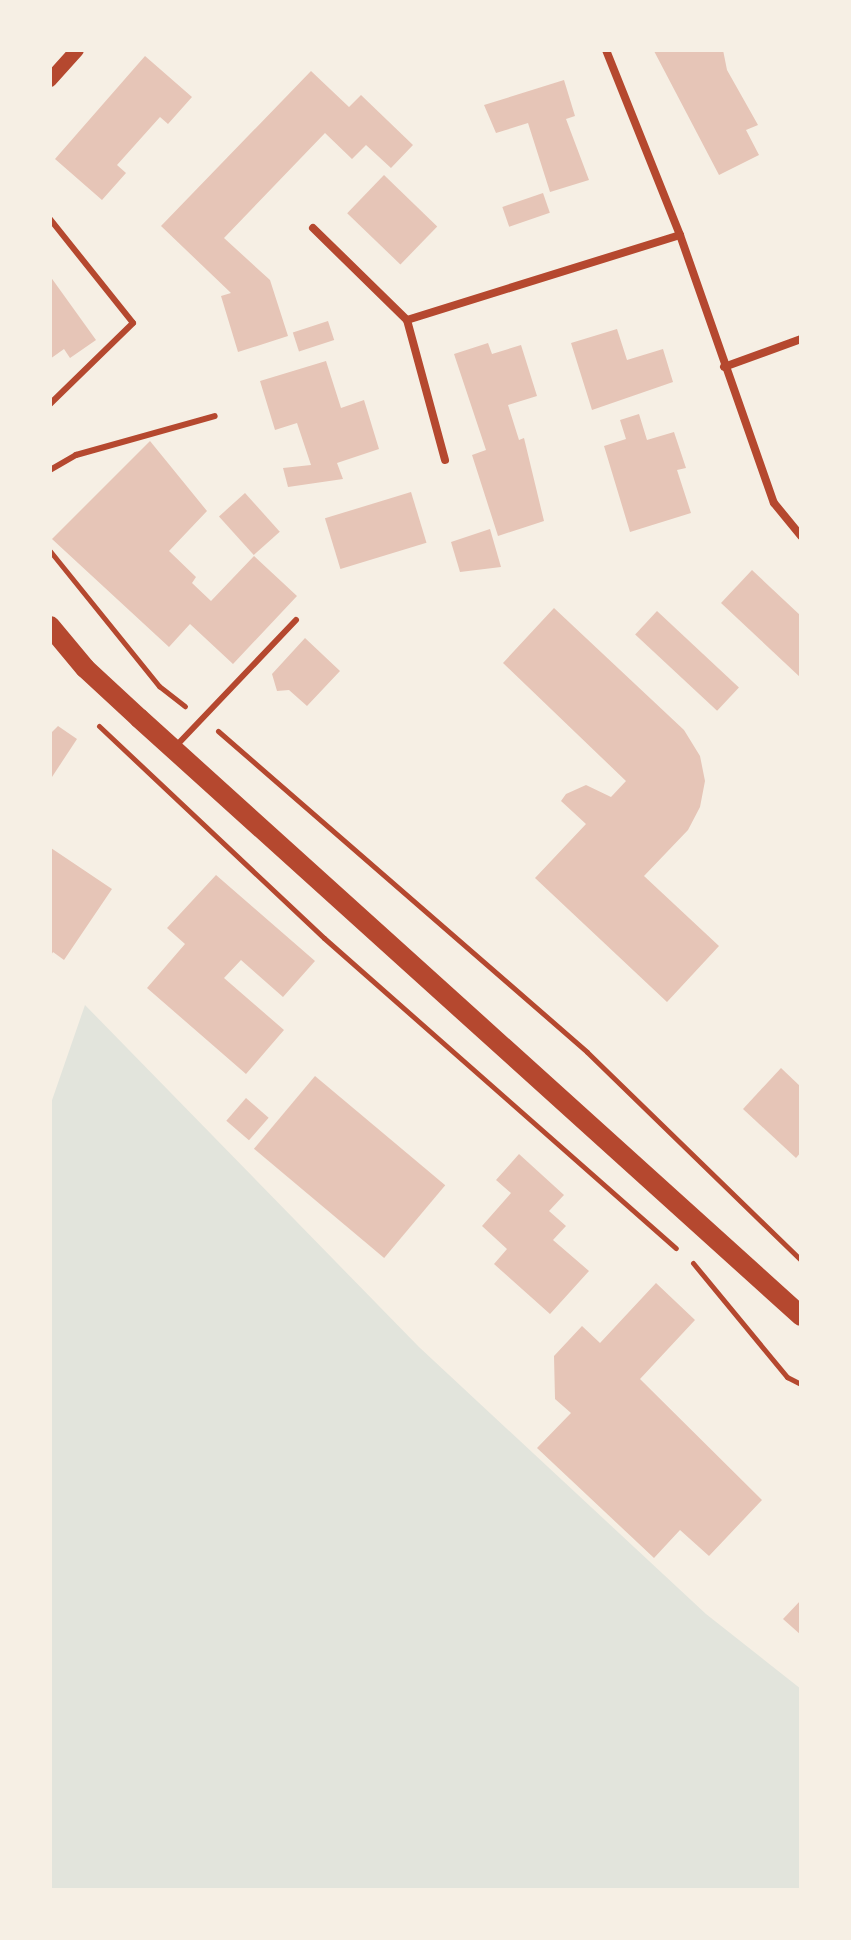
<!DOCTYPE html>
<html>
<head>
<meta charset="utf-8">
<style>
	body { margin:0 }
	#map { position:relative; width:851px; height:1940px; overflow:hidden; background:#f6efe4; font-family:"Public Sans",sans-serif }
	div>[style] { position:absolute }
	.green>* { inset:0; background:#e2e4dc }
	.building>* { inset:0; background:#e6c5b7; transform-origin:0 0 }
	.path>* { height:5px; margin:-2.5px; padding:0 2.5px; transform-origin:2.5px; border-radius:2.5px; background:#b5482f }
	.service>* { height:6px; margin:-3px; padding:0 3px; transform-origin:3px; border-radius:3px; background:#b5482f }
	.minor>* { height:8px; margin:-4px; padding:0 4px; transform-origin:4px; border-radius:4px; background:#b5482f }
	.tertiary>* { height:14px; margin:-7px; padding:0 7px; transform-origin:7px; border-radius:7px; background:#b5482f }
	.primary>* { height:20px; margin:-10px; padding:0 10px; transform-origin:10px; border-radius:10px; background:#b5482f }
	span { translate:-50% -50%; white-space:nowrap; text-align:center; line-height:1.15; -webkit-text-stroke:8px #f6efe4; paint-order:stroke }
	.frame { position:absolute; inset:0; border:52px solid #f6efe4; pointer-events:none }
</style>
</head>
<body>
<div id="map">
	<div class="green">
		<div style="clip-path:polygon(85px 1005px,419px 1347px,706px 1614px,801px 1689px,801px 1890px,50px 1890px,50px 1106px)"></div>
	</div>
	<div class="building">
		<div style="clip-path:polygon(723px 50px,727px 70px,758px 125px,746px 130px,759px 155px,719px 175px,654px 51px)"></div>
		<div style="clip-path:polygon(145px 56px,192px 97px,168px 124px,160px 117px,117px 165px,126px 173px,102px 200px,55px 159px)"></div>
		<div style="clip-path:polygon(311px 71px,349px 107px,361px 95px,413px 145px,391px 168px,366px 145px,352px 159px,325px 133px,224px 238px,270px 280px,288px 336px,238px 352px,221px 296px,231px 293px,161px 226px)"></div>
		<div style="clip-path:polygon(564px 80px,575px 116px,566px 119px,589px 180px,550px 192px,528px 123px,496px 133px,484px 105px)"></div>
		<div style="left:384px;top:175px;width:74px;height:53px;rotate:44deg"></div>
		<div style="left:543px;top:193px;width:21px;height:43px;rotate:71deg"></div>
		<div style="clip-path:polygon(50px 276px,96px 340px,70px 358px,64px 349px,50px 359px)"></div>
		<div style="left:328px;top:321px;width:20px;height:37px;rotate:72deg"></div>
		<div style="clip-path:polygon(617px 329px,627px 360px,663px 349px,673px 382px,592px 410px,571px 343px)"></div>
		<div style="clip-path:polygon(488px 343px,492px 354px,521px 345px,537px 396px,508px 405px,519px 440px,524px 438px,544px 521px,498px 536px,472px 455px,486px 450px,454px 354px)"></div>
		<div style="clip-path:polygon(326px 361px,341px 408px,364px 400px,379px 449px,337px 463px,343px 479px,288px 487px,283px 468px,311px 465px,297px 423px,275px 430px,260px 381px)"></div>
		<div style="clip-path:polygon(639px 414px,647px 440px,674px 432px,686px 468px,677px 470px,691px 513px,630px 532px,604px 446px,626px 439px,620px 420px)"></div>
		<div style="clip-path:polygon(150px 441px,207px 511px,169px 551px,196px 577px,192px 583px,211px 601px,254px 556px,297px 596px,233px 664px,190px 624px,169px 647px,52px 539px)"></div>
		<div style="left:411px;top:492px;width:53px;height:90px;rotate:73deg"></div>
		<div style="left:245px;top:493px;width:52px;height:35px;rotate:48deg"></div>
		<div style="clip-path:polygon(490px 529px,501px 567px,460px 572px,451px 542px)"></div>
		<div style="clip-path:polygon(752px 570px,801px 616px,801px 678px,721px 603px)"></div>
		<div style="clip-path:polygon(554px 608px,684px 730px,700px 756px,705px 781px,700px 807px,688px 830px,644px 876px,719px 946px,667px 1002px,535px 878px,586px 824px,561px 801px,566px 794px,586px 785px,611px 797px,626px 781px,503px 663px)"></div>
		<div style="left:657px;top:611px;width:112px;height:32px;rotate:43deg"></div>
		<div style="clip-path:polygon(305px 638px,340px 671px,307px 706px,289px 690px,277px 691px,272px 674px)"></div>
		<div style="clip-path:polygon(58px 726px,77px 739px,50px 780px,50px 734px)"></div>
		<div style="clip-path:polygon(51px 848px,112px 889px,64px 960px,53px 952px,50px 957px)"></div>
		<div style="clip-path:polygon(216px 875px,315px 961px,283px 997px,241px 960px,224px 978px,284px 1030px,246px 1074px,147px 988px,185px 944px,167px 928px)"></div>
		<div style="clip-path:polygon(781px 1068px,801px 1087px,801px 1152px,796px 1158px,743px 1109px)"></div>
		<div style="left:315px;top:1076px;width:170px;height:95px;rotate:40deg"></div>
		<div style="left:246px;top:1098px;width:30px;height:30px;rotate:41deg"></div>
		<div style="clip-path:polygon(519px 1154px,564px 1195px,549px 1211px,566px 1226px,553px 1240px,589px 1271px,550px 1314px,494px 1264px,507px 1249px,482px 1226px,511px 1193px,496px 1180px)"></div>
		<div style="clip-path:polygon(656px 1283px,695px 1320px,640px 1379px,762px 1500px,709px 1556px,680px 1530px,654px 1558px,537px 1448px,571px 1413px,555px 1399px,554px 1356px,582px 1326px,600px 1343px)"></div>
		<div style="clip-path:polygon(801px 1600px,801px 1635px,783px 1619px)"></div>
	</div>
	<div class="path">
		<div style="left:50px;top:551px;width:174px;rotate:51.1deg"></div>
		<div style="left:159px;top:686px;width:33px;rotate:38deg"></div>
		<div style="left:99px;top:726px;width:309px;rotate:43.3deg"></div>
		<div style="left:324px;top:938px;width:469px;rotate:41.4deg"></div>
		<div style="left:218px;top:731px;width:489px;rotate:41deg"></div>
		<div style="left:587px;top:1052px;width:298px;rotate:44.2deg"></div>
		<div style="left:693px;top:1263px;width:148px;rotate:50.5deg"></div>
		<div style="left:787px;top:1377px;width:16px;rotate:27deg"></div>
	</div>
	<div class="service">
		<div style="left:50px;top:219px;width:133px;rotate:51.4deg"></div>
		<div style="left:133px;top:323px;width:116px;rotate:135.7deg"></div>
		<div style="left:50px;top:470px;width:30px;rotate:-30deg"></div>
		<div style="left:76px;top:455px;width:144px;rotate:-15.7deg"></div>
		<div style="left:176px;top:746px;width:174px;rotate:-46.4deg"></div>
	</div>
	<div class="minor">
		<div style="left:606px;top:50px;width:199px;rotate:68.2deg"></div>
		<div style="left:680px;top:235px;width:284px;rotate:70.7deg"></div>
		<div style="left:774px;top:503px;width:43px;rotate:50.7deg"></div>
		<div style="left:313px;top:228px;width:132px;rotate:44.4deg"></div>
		<div style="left:407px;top:320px;width:286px;rotate:-17.3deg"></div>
		<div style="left:407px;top:320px;width:145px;rotate:74.8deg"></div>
		<div style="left:724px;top:367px;width:82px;rotate:-20deg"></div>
	</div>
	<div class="tertiary">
		<div style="left:50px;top:80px;width:40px;rotate:-48deg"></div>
	</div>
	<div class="primary">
		<div style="left:50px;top:626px;width:55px;rotate:50.2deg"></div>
		<div style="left:85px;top:668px;width:74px;rotate:42.8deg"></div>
		<div style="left:139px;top:718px;width:892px;rotate:42.09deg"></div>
	</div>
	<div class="frame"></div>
</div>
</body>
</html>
